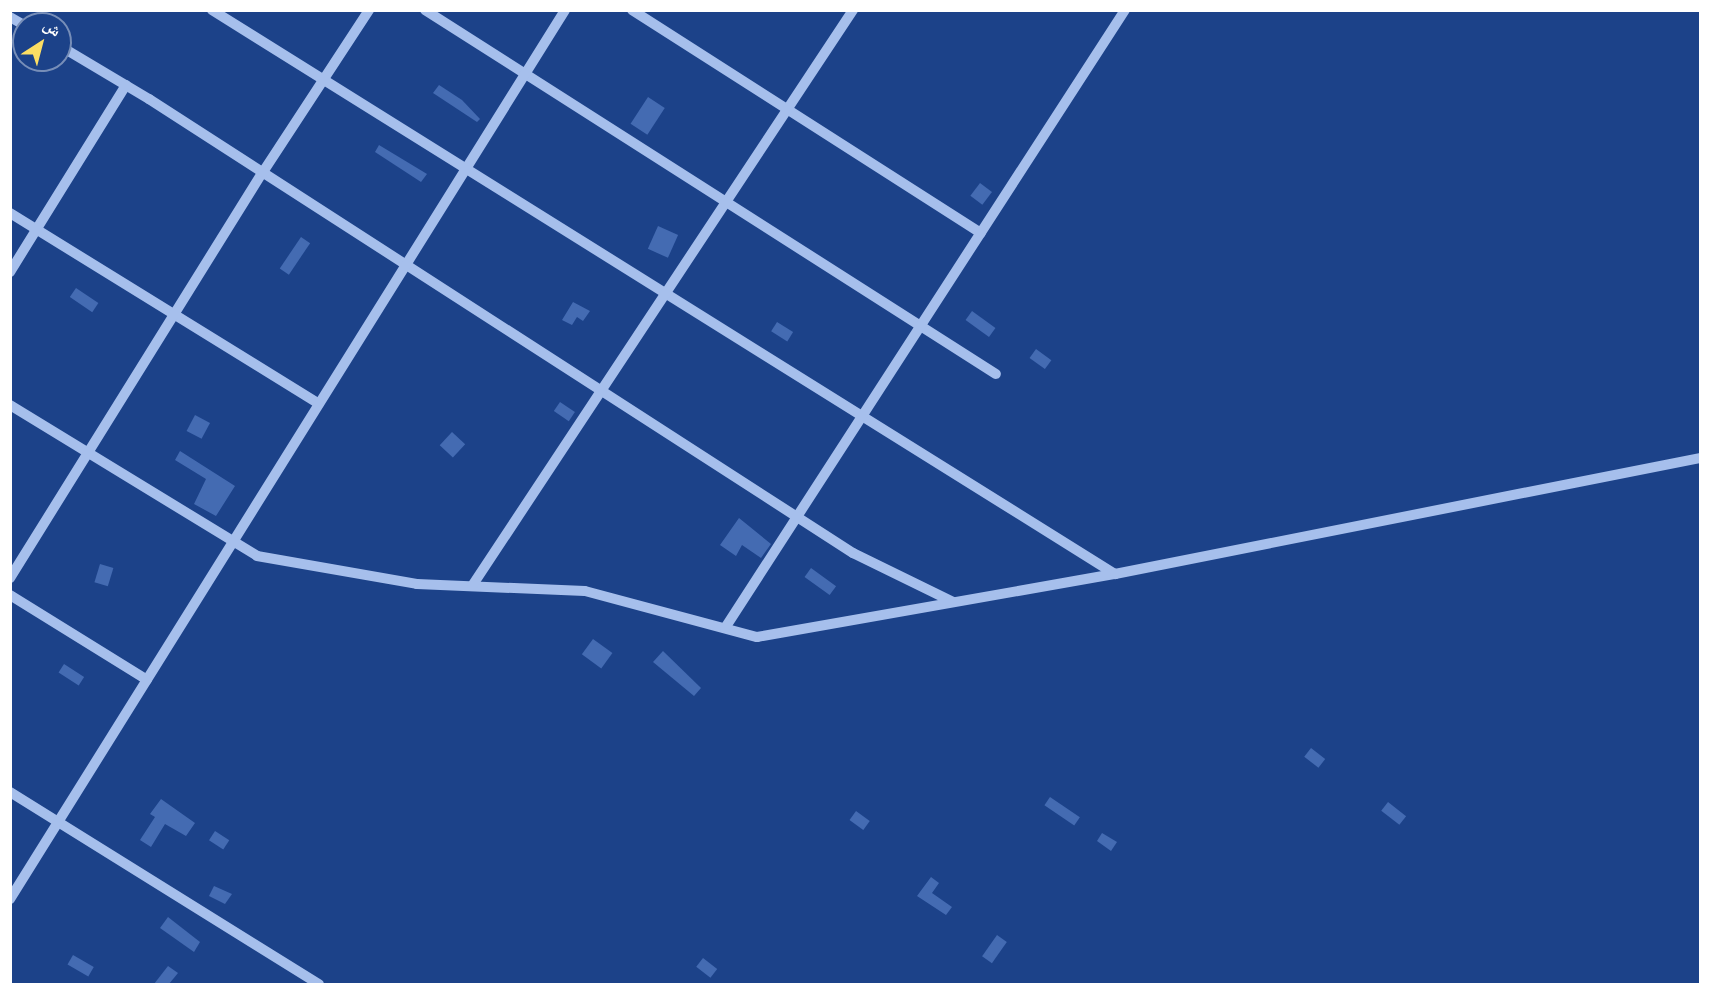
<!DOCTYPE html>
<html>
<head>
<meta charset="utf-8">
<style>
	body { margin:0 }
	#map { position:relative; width:1711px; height:995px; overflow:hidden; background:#1c4289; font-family:Overpass,"Noto Naskh Arabic",sans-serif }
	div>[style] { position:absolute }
	.building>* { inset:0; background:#446bb2; transform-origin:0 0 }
	.minor>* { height:10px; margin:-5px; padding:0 5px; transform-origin:5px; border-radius:5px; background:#a6bfec }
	span { translate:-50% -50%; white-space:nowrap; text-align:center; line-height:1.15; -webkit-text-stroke:5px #1c4289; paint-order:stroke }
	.frame { position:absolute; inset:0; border:12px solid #fff; pointer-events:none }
	.north { position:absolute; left:12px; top:12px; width:60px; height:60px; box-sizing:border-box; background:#1c4289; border:2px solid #778eb8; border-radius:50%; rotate:36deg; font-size:16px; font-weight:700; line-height:24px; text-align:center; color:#fff }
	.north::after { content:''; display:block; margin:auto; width:21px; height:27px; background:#fcde63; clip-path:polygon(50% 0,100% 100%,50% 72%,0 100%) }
</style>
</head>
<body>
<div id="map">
	<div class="building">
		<div style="clip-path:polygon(439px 85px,462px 100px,480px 119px,477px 122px,433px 93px)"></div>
		<div style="left:648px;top:97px;width:20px;height:32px;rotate:33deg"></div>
		<div style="clip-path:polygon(379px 145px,427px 174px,421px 182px,375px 152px)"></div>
		<div style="left:980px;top:183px;width:15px;height:16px;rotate:37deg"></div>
		<div style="left:658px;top:226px;width:22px;height:25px;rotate:24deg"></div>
		<div style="left:301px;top:237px;width:11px;height:38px;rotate:34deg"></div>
		<div style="left:76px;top:288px;width:27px;height:11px;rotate:34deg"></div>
		<div style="clip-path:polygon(573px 302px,590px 311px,583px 321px,577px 317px,572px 325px,562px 320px)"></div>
		<div style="left:972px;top:311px;width:29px;height:11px;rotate:36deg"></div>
		<div style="left:777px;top:322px;width:19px;height:11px;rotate:32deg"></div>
		<div style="left:1036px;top:349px;width:19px;height:11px;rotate:36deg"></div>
		<div style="left:560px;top:402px;width:18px;height:11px;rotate:34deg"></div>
		<div style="left:195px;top:415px;width:17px;height:18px;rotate:28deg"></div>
		<div style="left:452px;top:432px;width:18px;height:18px;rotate:43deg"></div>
		<div style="clip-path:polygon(180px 451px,235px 486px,216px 516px,194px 504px,206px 479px,175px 460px)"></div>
		<div style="clip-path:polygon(739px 518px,771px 544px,761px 558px,742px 545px,736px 556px,720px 545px)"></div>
		<div style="left:100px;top:564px;width:14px;height:19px;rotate:17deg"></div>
		<div style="left:811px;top:568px;width:31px;height:11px;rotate:36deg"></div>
		<div style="left:593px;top:639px;width:24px;height:19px;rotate:36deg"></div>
		<div style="clip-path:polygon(663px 651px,701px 688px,694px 696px,653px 662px)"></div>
		<div style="left:64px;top:664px;width:24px;height:10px;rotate:33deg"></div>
		<div style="left:1311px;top:748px;width:18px;height:11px;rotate:38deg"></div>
		<div style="left:1050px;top:797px;width:36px;height:10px;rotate:34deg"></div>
		<div style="clip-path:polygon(161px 799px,195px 823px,186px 836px,165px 824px,151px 847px,140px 840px,155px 817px,150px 814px)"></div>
		<div style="left:1388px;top:802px;width:23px;height:11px;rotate:38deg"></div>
		<div style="left:856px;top:811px;width:17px;height:11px;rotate:36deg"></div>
		<div style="left:215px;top:831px;width:17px;height:11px;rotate:33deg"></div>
		<div style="clip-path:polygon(1102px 833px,1117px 842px,1111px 851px,1097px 841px)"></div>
		<div style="clip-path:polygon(931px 877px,939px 883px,932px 893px,952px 907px,946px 915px,917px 896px)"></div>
		<div style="clip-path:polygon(214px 886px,232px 894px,225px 904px,209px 896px)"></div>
		<div style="clip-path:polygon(168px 917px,200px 942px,194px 952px,160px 928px)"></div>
		<div style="left:997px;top:935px;width:12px;height:26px;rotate:35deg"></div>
		<div style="left:73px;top:955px;width:24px;height:11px;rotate:30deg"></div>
		<div style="left:703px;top:958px;width:18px;height:11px;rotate:38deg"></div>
		<div style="clip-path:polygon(168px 966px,178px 973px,169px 984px,154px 984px)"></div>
	</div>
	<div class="minor">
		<div style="left:212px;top:10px;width:1065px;rotate:31.99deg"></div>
		<div style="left:425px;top:10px;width:677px;rotate:32.52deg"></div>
		<div style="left:632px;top:10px;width:414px;rotate:32.6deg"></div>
		<div style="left:10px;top:17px;width:16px;rotate:30deg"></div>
		<div style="left:60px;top:46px;width:104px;rotate:30.8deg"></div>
		<div style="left:149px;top:99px;width:838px;rotate:32.82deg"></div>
		<div style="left:853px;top:553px;width:111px;rotate:26.1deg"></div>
		<div style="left:10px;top:213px;width:363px;rotate:31.7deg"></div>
		<div style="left:10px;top:272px;width:220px;rotate:-58.2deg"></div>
		<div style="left:10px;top:405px;width:289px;rotate:31.4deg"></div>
		<div style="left:257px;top:556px;width:162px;rotate:9.9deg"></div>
		<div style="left:417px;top:584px;width:168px;rotate:2.4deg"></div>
		<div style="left:585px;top:591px;width:178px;rotate:15deg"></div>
		<div style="left:757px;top:637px;width:364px;rotate:-10deg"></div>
		<div style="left:1115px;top:574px;width:596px;rotate:-11.22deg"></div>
		<div style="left:10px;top:578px;width:478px;rotate:-58.1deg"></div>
		<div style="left:263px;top:172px;width:194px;rotate:-56.8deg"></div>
		<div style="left:472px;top:586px;width:691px;rotate:-56.52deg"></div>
		<div style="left:10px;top:595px;width:161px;rotate:31.8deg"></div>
		<div style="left:725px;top:628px;width:736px;rotate:-57.09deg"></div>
		<div style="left:10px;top:792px;width:364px;rotate:31.9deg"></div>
		<div style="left:10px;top:899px;width:1048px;rotate:-58.02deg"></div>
	</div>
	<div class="frame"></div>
	<div class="north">ش</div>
</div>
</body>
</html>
